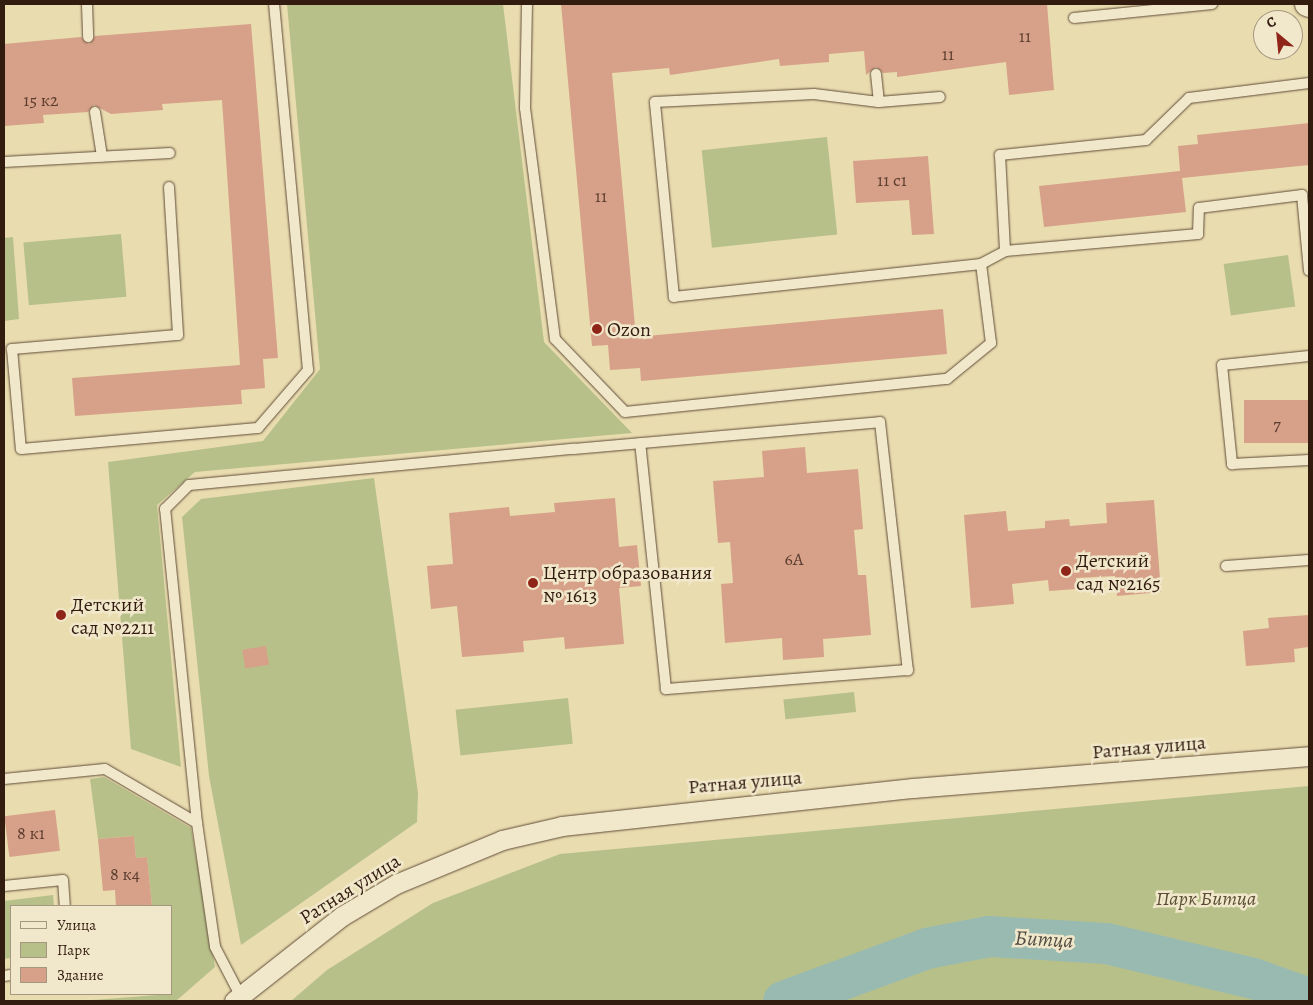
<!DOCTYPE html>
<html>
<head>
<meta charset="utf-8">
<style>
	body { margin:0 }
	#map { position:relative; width:1313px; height:1005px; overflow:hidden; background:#e9dcaf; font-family:Alegreya,serif }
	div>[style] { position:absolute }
	.green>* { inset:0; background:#b8c08a; transform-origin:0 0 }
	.river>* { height:41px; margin:-20.5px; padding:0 20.5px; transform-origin:20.5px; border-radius:20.5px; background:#99bab1 }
	.building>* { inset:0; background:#d7a089; transform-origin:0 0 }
	.roads { filter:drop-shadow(0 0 1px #604c38) drop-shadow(0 0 1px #604c38) }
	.service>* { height:10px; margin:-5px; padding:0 5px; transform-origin:5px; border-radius:5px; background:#f1e8cb }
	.minor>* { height:19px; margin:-9.5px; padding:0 9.5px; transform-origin:9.5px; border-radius:9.5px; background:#f1e8cb }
	.tertiary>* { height:24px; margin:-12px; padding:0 12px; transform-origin:12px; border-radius:12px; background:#f1e8cb }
	.dots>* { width:14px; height:14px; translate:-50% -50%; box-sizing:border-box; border:2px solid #f1e8cb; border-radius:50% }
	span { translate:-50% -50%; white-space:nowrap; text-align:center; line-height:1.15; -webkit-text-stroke:5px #f1e8cb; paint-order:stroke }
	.number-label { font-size:18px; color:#5b3d2e }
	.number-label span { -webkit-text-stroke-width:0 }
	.poi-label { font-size:20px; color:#321c10 }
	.left { translate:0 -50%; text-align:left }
	.street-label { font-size:20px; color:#321c10 }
	.park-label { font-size:20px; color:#5a4d35; font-style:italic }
	.water-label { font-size:21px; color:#514b40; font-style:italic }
	.frame { position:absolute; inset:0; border:5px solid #321c10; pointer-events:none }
	.legend { position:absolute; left:10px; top:905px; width:162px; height:90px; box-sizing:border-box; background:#f1e8cb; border:1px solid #a59680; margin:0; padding:6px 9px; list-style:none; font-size:15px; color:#321c10 }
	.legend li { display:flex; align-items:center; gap:10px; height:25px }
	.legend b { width:25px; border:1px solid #a59680 }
	.north { position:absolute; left:1253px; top:10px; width:50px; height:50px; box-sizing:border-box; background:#f1e8cb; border:1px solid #a59680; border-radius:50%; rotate:332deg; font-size:14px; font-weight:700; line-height:20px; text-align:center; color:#321c10 }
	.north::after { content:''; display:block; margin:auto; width:18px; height:22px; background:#8f2418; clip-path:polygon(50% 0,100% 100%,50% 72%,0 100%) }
</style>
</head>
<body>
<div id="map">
	<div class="green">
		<div style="clip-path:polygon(287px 4px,503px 4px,544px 342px,632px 433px,195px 472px,157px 505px,181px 767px,131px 749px,108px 462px,263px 441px,320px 369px)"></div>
		<div style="left:827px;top:137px;width:98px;height:126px;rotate:84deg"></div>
		<div style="left:121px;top:234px;width:63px;height:98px;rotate:85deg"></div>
		<div style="clip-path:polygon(13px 237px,19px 319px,4px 321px,4px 238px)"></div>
		<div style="left:1288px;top:255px;width:52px;height:65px;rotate:82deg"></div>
		<div style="clip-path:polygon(374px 478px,418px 793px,417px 822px,241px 945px,209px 776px,182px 517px,201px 499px)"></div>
		<div style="left:854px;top:692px;width:20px;height:71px;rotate:84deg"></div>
		<div style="left:568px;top:698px;width:46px;height:113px;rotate:84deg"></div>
		<div style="clip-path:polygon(104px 777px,191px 828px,215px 967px,176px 1001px,80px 1001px,171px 994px,171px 906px,152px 906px,147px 857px,136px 858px,134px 836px,98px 839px,90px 779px)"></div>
		<div style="clip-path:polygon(1309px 786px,1309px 1001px,291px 1001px,327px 970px,433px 903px,560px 854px)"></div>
		<div style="clip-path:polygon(53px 895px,54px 906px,11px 906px,11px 958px,4px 959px,4px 901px)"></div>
	</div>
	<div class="river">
		<div style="left:783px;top:1001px;width:153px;rotate:-20.3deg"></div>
		<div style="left:926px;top:948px;width:64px;rotate:-10.8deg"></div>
		<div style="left:989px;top:936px;width:117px;rotate:3.4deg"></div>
		<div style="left:1106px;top:943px;width:151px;rotate:13.4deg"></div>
		<div style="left:1253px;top:978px;width:59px;rotate:19.7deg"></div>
	</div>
	<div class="building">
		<div style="clip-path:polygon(561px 4px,1047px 4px,1054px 90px,1009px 95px,1006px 62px,897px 77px,897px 72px,883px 73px,876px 67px,866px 75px,864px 51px,829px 54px,829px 62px,780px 66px,779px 59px,670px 75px,669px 68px,612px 73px,636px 337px,943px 309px,947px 354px,641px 381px,640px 368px,610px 370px,608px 345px,592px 346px)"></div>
		<div style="clip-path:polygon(251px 24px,278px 358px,263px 359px,265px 388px,241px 390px,242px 404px,75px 416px,72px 378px,240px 365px,222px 100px,162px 104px,163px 110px,111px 114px,94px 105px,88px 112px,43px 115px,44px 123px,4px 126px,4px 44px,81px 37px,89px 44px,95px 36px)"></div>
		<div style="clip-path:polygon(1309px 123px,1309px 165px,1182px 178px,1186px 212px,1044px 227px,1039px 186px,1180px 171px,1178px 146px,1198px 144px,1197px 135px)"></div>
		<div style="clip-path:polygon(928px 156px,934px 234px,912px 235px,909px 200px,856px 203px,853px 161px)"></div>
		<div style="left:1309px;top:400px;width:43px;height:65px;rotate:90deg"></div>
		<div style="clip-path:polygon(805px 447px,807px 473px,858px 469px,863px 529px,854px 530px,858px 575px,866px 575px,871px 635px,823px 639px,824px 657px,783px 660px,782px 638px,725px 643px,721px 584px,733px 583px,730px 542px,718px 543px,713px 481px,764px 477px,762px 451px)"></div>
		<div style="clip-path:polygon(615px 498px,619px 547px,637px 545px,641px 586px,619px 588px,624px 644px,565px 649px,564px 637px,523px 641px,524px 652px,462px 657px,457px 606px,431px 609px,427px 566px,453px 564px,449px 513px,509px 507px,510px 516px,555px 512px,554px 503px)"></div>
		<div style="clip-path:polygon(1154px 500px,1161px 592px,1117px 596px,1115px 576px,1076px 578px,1077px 589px,1049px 591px,1048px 580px,1012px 584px,1014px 604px,971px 608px,964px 515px,1006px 511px,1008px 531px,1045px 528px,1045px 521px,1069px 519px,1070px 526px,1107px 523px,1106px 503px)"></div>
		<div style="clip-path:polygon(1309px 615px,1309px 647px,1294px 649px,1295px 662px,1246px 666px,1243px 631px,1269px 628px,1268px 618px)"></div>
		<div style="left:266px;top:646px;width:19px;height:24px;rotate:81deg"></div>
		<div style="left:55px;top:810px;width:41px;height:51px;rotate:83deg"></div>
		<div style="clip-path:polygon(134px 836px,136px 858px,147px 857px,152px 906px,116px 906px,115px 890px,103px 891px,98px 839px)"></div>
	</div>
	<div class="roads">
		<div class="service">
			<div style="left:87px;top:4px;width:33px;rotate:88deg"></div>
			<div style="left:527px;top:4px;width:104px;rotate:91.1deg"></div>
			<div style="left:525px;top:108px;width:233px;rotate:82.6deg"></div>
			<div style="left:555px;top:339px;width:101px;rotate:46.2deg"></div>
			<div style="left:625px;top:412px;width:324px;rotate:-5.9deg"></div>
			<div style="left:947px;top:379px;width:57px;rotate:-39.3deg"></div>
			<div style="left:991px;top:343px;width:80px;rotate:-97.2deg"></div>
			<div style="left:981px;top:264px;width:309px;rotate:173.9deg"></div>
			<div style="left:674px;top:297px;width:196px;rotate:-95.6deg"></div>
			<div style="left:655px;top:102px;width:159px;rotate:-2.9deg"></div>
			<div style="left:814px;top:94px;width:65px;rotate:7deg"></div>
			<div style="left:879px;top:102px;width:61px;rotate:-4.7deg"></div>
			<div style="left:1074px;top:18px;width:139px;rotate:-5.8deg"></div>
			<div style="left:876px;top:74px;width:28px;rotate:84deg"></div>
			<div style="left:1309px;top:83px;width:121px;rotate:172.9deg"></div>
			<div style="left:1189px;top:98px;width:60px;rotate:135.7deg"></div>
			<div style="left:1146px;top:140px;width:147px;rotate:174.1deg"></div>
			<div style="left:1000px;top:155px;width:96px;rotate:87deg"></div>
			<div style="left:1005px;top:251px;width:194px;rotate:-5deg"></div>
			<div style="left:1198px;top:234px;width:26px;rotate:-88deg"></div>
			<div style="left:1199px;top:208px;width:104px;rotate:-7.2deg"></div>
			<div style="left:1302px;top:195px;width:76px;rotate:84.7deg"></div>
			<div style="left:95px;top:112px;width:45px;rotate:81deg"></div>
			<div style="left:4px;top:162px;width:166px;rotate:-3.1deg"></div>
			<div style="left:169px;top:187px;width:148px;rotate:86.5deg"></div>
			<div style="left:178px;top:335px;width:167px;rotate:175.2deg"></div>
			<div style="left:12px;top:349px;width:100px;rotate:84.9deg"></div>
			<div style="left:21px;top:449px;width:238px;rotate:-5.1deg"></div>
			<div style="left:258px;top:428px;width:77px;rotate:-49.2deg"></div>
			<div style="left:308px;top:370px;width:368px;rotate:-95.3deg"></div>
			<div style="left:981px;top:264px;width:27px;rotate:-28deg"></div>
			<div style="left:1309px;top:356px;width:87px;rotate:174.1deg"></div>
			<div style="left:1222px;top:365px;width:100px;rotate:84.2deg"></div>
			<div style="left:1232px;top:464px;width:77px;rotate:-3deg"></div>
			<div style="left:1226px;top:566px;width:83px;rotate:-4.1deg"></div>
			<div style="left:4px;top:779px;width:101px;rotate:-5.7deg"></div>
			<div style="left:105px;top:769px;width:107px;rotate:30.4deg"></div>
			<div style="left:197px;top:823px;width:125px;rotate:81.7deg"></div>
			<div style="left:215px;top:947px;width:54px;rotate:62.5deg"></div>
			<div style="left:197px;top:823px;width:316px;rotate:-95.8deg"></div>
			<div style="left:165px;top:509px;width:34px;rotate:-45deg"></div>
			<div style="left:189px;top:485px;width:386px;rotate:-5.4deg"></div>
			<div style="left:573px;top:449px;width:308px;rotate:-5deg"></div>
			<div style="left:880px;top:422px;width:250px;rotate:83.6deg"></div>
			<div style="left:908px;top:670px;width:243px;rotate:175.5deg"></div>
			<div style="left:666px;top:689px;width:247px;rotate:-96deg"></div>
			<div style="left:4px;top:886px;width:59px;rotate:-5.8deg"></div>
			<div style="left:63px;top:880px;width:26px;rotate:86deg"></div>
			<div style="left:4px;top:976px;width:7px;rotate:-8deg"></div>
		</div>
		<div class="minor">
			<div style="left:234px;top:1001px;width:137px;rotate:-38.2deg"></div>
			<div style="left:342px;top:916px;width:63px;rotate:-30.7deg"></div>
			<div style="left:396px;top:884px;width:115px;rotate:-22.5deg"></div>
			<div style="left:502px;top:840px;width:62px;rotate:-13.1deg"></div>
			<div style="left:562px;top:826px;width:353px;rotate:-6.2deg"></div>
			<div style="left:913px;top:788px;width:397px;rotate:-4.6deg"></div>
		</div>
		<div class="tertiary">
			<div style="left:1307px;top:4px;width:2px;rotate:27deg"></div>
		</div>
	</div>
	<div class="dots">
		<div style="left:597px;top:329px;background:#8f2418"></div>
		<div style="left:1066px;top:571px;background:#8f2418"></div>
		<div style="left:533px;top:583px;background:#8f2418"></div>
		<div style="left:61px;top:615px;background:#8f2418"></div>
	</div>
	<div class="number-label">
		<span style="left:1025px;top:36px">11</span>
		<span style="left:948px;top:54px">11</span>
		<span style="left:41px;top:100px">15 к2</span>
		<span style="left:892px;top:180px">11 с1</span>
		<span style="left:601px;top:196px">11</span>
		<span style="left:1277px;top:424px">7</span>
		<span style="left:794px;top:559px">6А</span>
		<span style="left:31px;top:833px">8 к1</span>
		<span style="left:125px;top:874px">8 к4</span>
	</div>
	<div class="poi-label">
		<span class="left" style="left:607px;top:329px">Ozon</span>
		<span class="left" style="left:1076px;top:572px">Детский<br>сад №2165</span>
		<span class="left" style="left:543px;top:584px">Центр образования<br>№ 1613</span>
		<span class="left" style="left:71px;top:616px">Детский<br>сад №2211</span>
	</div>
	<div class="street-label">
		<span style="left:1149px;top:747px;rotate:-5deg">Ратная улица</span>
		<span style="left:745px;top:782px;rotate:-5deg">Ратная улица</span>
		<span style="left:350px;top:889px;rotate:-32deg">Ратная улица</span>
	</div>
	<div class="park-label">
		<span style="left:1206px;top:898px">Парк Битца</span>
	</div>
	<div class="water-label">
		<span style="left:1044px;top:939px;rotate:3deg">Битца</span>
	</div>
	<div class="frame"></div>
	<ul class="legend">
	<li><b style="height:6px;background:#f1e8cb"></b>Улица</li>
	<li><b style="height:14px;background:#b8c08a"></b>Парк</li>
	<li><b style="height:14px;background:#d7a089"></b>Здание</li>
	</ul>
	<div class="north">С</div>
</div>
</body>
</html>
